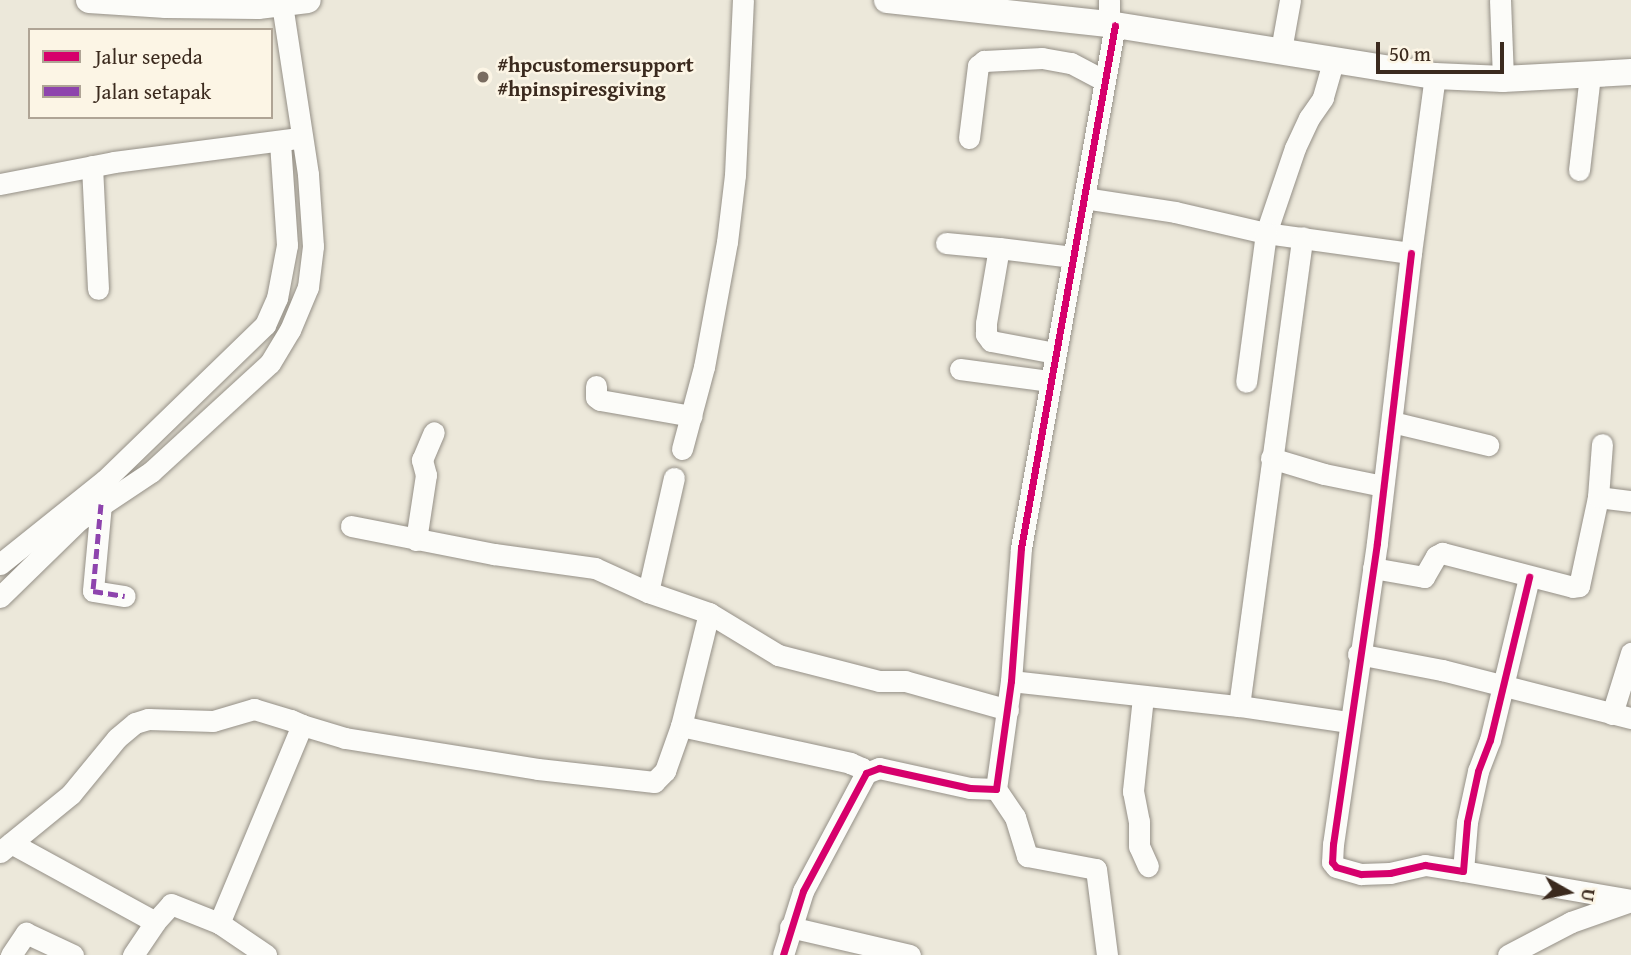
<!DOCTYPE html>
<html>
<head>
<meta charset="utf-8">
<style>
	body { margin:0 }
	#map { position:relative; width:1631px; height:955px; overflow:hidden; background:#ece8da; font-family:"Gentium Book Plus",serif }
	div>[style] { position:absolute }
	.roads { filter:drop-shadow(0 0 2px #959087) drop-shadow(0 0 2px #959087) }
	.minor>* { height:21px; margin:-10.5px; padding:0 10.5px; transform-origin:10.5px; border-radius:10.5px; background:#fcfcf9 }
	.major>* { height:26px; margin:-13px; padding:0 13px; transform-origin:13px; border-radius:13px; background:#fcfcf9 }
	.quiet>* { height:5px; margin-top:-2.5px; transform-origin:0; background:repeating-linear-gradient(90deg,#8e44ad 0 10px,transparent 0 15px) }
	.cycleway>* { height:7px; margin:-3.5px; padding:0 3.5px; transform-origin:3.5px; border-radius:3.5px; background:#d6006c }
	.dots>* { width:19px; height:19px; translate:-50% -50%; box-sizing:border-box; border:4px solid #fcf5e5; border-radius:50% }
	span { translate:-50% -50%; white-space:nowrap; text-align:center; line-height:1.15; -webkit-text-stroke:5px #fcf5e5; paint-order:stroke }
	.poi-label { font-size:21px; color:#3b2a1e; font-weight:700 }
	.left { translate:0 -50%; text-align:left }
	.legend { position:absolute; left:28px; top:28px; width:245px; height:91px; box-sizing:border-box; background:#fcf5e5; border:2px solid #afa495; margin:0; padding:9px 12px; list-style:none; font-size:21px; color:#3b2a1e }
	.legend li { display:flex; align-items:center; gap:14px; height:35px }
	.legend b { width:35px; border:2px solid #afa495 }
	.north { position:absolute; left:1533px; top:857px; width:70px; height:70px; -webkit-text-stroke:5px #fcf5e5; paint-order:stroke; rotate:99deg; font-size:19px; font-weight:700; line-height:28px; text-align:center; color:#3b2a1e }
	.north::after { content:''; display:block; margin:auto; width:24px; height:32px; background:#3b2a1e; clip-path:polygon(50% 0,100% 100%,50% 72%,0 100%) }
	.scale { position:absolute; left:1376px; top:42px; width:128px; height:32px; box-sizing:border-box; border:4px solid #3b2a1e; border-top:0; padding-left:9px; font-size:21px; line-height:24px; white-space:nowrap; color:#3b2a1e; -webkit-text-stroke:5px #fcf5e5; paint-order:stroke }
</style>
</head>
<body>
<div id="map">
	<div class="roads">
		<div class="minor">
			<div style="left:1500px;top:0;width:79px;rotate:87.8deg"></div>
			<div style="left:1109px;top:24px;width:24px;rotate:-90deg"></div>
			<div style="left:1281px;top:50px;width:51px;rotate:-79.8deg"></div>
			<div style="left:1333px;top:62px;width:37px;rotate:106deg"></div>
			<div style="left:1323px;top:98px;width:24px;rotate:125deg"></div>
			<div style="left:1309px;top:118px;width:33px;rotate:115deg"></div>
			<div style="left:1295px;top:148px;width:90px;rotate:108.8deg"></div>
			<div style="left:1266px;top:233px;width:146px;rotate:7.9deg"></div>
			<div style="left:1411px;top:253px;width:179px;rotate:-82.3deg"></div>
			<div style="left:969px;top:138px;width:73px;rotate:-82.9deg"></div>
			<div style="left:978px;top:66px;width:8px;rotate:-40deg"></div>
			<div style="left:984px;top:61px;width:58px;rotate:-3deg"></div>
			<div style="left:1042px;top:58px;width:29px;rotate:10deg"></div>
			<div style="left:1071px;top:63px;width:38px;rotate:28deg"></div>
			<div style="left:92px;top:166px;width:123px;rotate:87.2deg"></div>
			<div style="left:1579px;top:170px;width:96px;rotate:-83.4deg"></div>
			<div style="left:0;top:184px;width:116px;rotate:-10.9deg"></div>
			<div style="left:114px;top:162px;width:179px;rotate:-7.4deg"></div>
			<div style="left:1084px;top:198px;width:92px;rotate:8.7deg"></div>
			<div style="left:1175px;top:212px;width:93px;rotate:13deg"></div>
			<div style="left:1266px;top:233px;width:150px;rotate:97.6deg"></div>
			<div style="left:946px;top:243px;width:53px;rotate:5.4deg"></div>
			<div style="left:1411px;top:253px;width:292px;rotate:96.7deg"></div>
			<div style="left:1377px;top:543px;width:304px;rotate:98.3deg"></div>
			<div style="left:1333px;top:844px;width:18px;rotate:93deg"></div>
			<div style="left:1332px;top:862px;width:6px;rotate:51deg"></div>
			<div style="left:1336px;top:867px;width:26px;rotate:16deg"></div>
			<div style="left:1361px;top:874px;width:29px;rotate:-2deg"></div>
			<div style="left:1390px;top:873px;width:36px;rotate:-13deg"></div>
			<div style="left:1425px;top:865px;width:38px;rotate:9deg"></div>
			<div style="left:1463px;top:871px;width:49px;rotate:-85.3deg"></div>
			<div style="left:1467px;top:822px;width:52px;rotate:-77.8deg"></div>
			<div style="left:1478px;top:771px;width:33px;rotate:-69deg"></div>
			<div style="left:1490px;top:740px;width:168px;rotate:-76.5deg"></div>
			<div style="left:1055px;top:353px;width:65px;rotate:-169.4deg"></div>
			<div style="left:991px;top:341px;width:9px;rotate:-126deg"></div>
			<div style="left:986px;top:334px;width:11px;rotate:-90deg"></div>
			<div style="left:986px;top:323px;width:76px;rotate:-80.2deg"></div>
			<div style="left:999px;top:248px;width:74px;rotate:7deg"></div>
			<div style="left:960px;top:369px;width:91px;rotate:7.6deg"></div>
			<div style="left:596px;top:386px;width:11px;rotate:90deg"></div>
			<div style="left:596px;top:397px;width:5px;rotate:37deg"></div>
			<div style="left:600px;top:400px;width:93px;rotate:9.9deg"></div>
			<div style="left:1392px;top:422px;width:99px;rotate:13.5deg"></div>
			<div style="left:682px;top:449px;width:85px;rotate:-75deg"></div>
			<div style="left:704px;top:367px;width:127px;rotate:-79.6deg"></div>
			<div style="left:727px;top:242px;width:67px;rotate:-83.2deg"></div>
			<div style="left:735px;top:175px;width:175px;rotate:-87.4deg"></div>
			<div style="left:1271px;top:458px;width:55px;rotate:16.8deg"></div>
			<div style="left:1324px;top:474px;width:60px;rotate:11.5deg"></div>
			<div style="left:1598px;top:497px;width:33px;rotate:7deg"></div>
			<div style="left:101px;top:504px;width:87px;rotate:95.3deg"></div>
			<div style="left:93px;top:591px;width:32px;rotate:9deg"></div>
			<div style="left:351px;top:526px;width:146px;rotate:11.1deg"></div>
			<div style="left:494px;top:554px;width:102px;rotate:7.9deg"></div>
			<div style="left:595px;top:568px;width:58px;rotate:24.4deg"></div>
			<div style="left:648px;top:592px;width:65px;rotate:19deg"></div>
			<div style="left:709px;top:613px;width:81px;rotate:31.3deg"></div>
			<div style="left:778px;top:655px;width:104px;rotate:14.4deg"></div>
			<div style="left:879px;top:681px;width:26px"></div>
			<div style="left:905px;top:681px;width:107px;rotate:15.7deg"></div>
			<div style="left:416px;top:540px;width:66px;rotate:-81.3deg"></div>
			<div style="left:426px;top:475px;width:16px;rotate:-105deg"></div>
			<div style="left:422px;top:460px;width:30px;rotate:-67deg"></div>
			<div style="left:0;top:564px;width:134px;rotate:-38.7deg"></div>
			<div style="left:105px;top:480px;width:223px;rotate:-44.1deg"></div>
			<div style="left:265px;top:325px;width:30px;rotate:-66deg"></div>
			<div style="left:277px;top:298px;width:54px;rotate:-79.3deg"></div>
			<div style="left:287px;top:245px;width:104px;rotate:-93.9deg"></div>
			<div style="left:1373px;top:568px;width:52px;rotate:10deg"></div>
			<div style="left:1424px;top:577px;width:24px;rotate:-60deg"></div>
			<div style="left:1436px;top:556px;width:7px;rotate:-27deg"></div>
			<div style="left:1442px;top:553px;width:135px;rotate:14.5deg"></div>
			<div style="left:1573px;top:587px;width:6px;rotate:-9deg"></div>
			<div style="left:1579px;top:586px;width:91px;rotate:-77.9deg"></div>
			<div style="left:1598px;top:497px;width:53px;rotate:-85.7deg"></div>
			<div style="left:648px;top:592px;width:117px;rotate:-77.2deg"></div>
			<div style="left:0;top:597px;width:110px;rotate:-44.3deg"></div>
			<div style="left:79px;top:520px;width:87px;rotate:-33.7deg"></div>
			<div style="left:151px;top:472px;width:161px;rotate:-42.5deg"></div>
			<div style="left:270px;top:363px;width:39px;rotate:-59deg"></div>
			<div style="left:290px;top:330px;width:47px;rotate:-67.3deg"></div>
			<div style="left:308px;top:287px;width:41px;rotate:-83deg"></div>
			<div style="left:313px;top:246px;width:72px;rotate:-94deg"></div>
			<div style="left:308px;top:174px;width:171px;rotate:-98.7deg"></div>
			<div style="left:1358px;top:654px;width:86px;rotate:10.8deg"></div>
			<div style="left:1442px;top:670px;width:195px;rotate:14.3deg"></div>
			<div style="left:1011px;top:681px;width:229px;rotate:6.3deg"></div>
			<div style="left:1239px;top:706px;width:473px;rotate:-82.3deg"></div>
			<div style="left:1143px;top:697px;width:95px;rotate:96.1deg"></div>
			<div style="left:1133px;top:791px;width:31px;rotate:79deg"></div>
			<div style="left:1139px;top:821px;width:25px;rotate:90deg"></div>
			<div style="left:1139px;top:846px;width:22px;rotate:66deg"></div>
			<div style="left:1239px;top:706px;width:111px;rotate:8.3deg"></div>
			<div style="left:1612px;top:714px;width:64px;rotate:-72.7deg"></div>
			<div style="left:302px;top:725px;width:45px;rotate:16.8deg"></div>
			<div style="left:345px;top:738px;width:195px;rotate:9.1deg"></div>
			<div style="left:538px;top:769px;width:117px;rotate:6.4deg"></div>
			<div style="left:654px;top:782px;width:16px;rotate:-45deg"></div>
			<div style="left:665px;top:771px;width:48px;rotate:-70.4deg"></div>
			<div style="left:681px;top:726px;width:173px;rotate:12.3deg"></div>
			<div style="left:850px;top:763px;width:13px;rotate:23deg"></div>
			<div style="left:862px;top:768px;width:6px;rotate:51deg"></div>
			<div style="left:681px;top:726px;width:116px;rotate:-76.1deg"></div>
			<div style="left:996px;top:789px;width:34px;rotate:56deg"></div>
			<div style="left:1015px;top:817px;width:41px;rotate:72.9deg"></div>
			<div style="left:1027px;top:856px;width:70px;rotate:10.7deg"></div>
			<div style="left:1096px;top:869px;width:87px;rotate:82.7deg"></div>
			<div style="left:11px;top:843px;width:164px;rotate:28.7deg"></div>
			<div style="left:155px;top:922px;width:24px;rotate:-48deg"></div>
			<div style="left:171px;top:904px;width:52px;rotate:21.6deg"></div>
			<div style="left:0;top:852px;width:92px;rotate:-39.2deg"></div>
			<div style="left:71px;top:794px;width:72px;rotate:-50.6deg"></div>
			<div style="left:117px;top:738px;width:23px;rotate:-40deg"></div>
			<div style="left:135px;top:723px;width:14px;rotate:-17deg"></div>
			<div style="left:148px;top:719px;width:65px;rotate:1.8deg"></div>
			<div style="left:213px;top:721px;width:43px;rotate:-16.3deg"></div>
			<div style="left:254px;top:709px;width:39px;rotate:17deg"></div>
			<div style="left:291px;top:720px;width:12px;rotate:24deg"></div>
			<div style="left:302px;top:725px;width:215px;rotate:112.7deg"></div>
			<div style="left:219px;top:923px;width:57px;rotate:34.2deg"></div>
			<div style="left:1463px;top:871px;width:170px;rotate:9.8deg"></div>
			<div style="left:790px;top:927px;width:123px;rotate:13.1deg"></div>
			<div style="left:11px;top:955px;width:27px;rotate:-56deg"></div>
			<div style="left:26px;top:933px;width:52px;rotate:25.1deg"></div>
			<div style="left:133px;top:955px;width:40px;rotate:-56deg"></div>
			<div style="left:783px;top:955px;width:67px;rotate:-72.6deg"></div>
			<div style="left:803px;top:891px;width:134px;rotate:-61.9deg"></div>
			<div style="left:866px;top:773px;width:14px;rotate:-21deg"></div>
			<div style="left:879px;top:768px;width:93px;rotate:12.4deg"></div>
			<div style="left:970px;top:788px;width:26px;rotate:2deg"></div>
			<div style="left:996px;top:789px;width:109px;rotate:-82.1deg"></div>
			<div style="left:1011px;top:681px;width:133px;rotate:-85.7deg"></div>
			<div style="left:1021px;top:548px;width:531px;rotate:-79.81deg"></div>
			<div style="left:1508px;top:955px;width:71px;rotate:-27.6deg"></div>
			<div style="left:1571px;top:922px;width:64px;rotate:-19.3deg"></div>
		</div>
		<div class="major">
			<div style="left:89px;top:0;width:77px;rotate:3.7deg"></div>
			<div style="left:166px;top:5px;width:92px;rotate:0.6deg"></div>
			<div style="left:258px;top:6px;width:50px;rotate:-6.8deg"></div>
			<div style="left:887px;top:0;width:223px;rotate:6.2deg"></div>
			<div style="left:1109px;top:24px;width:330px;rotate:9.1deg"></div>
			<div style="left:1435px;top:76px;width:68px;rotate:2.5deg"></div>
			<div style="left:1503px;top:79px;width:128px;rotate:-3.1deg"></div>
		</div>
	</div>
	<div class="quiet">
		<div style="left:101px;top:504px;width:87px;rotate:95.3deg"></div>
		<div style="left:93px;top:591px;width:32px;rotate:9deg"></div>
	</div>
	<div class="cycleway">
		<div style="left:1411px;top:253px;width:292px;rotate:96.7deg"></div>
		<div style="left:1377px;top:543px;width:304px;rotate:98.3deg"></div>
		<div style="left:1333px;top:844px;width:18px;rotate:93deg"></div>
		<div style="left:1332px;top:862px;width:6px;rotate:51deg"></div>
		<div style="left:1336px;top:867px;width:26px;rotate:16deg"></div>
		<div style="left:1361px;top:874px;width:29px;rotate:-2deg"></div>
		<div style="left:1390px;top:873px;width:36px;rotate:-13deg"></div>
		<div style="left:1425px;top:865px;width:38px;rotate:9deg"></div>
		<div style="left:1463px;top:871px;width:49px;rotate:-85.3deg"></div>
		<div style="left:1467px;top:822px;width:52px;rotate:-77.8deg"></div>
		<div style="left:1478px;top:771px;width:33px;rotate:-69deg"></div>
		<div style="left:1490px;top:740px;width:168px;rotate:-76.5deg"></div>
		<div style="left:783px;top:955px;width:67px;rotate:-72.6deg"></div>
		<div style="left:803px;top:891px;width:134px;rotate:-61.9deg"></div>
		<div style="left:866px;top:773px;width:14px;rotate:-21deg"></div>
		<div style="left:879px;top:768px;width:93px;rotate:12.4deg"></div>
		<div style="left:970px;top:788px;width:26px;rotate:2deg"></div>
		<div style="left:996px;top:789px;width:109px;rotate:-82.1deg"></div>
		<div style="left:1011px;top:681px;width:133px;rotate:-85.7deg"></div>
		<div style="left:1021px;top:548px;width:531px;rotate:-79.81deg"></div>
	</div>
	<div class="dots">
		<div style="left:483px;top:77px;background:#796c60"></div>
	</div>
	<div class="poi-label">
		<span class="left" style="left:497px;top:77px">#hpcustomersupport<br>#hpinspiresgiving</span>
	</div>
	<ul class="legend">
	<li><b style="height:9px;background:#d6006c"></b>Jalur sepeda</li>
	<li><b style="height:9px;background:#8e44ad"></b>Jalan setapak</li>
	</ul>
	<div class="north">U</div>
	<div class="scale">50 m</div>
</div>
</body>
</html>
